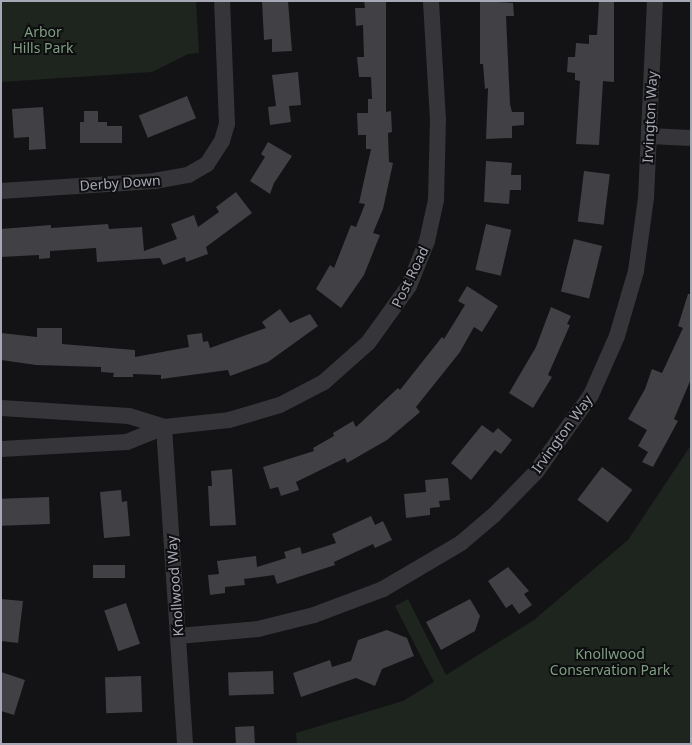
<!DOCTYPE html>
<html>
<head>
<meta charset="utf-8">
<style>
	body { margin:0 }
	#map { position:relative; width:692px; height:745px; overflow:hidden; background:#131315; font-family:"Noto Sans",sans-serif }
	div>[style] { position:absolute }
	.green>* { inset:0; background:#1e251f }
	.building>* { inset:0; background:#404045; transform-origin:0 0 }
	.minor>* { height:16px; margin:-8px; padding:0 8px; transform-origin:8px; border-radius:8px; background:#35353a }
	span { translate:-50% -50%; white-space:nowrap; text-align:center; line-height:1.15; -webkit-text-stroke:4px #0e0e10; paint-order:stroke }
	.park-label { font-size:14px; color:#7d9f82 }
	.street-label { font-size:14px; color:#a6a9b5 }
	.frame { position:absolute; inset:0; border:2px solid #a6a9b5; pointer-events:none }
</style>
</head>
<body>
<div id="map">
	<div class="green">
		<div style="clip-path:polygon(1px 1px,196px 1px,199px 53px,188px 54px,152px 72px,1px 82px)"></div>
		<div style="clip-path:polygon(691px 445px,691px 744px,297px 744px,296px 733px,403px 701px,434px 682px,395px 606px,408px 599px,446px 675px,534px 620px,628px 540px)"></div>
	</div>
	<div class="building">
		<div style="clip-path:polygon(262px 1px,288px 1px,292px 51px,272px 52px,272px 39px,264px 40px)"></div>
		<div style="clip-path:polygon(364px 1px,386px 1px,386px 112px,391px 111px,392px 132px,388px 133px,389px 162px,393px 163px,383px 209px,373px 233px,380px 235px,364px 275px,341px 308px,316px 289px,330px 265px,334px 268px,351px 225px,356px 227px,365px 204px,359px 203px,371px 149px,366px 149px,366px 135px,358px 135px,357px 113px,368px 113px,368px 99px,372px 99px,371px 77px,359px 77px,357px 57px,364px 57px,363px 25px,356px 26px,355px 8px,365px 8px)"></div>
		<div style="clip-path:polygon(480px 1px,513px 3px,514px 16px,506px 16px,510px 104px,512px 112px,524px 112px,524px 125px,512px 126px,512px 138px,486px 139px,488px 88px,485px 89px,483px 64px,480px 64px)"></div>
		<div style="clip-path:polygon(599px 1px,614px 1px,614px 82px,603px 81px,599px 145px,576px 144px,580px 81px,575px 80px,575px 73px,567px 72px,568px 57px,575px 57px,576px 43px,589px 44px,589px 35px,597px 35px)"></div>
		<div style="clip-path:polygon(298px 72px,301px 105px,289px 106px,291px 122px,270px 125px,268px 107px,276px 106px,272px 75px)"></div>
		<div style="left:187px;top:96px;width:24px;height:52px;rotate:68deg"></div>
		<div style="clip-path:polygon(43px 107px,46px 149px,29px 150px,29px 137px,14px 138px,12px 109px)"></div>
		<div style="clip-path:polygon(84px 111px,98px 111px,98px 122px,107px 122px,107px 126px,122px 126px,122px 143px,80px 143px,80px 122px,84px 122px)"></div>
		<div style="clip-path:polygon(268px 142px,292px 156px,274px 183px,270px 194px,250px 181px,265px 157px,261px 154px)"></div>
		<div style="clip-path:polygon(486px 161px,512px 163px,511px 175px,521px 175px,521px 190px,510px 190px,509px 204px,484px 202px)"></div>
		<div style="left:584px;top:171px;width:26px;height:51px;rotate:7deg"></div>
		<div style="clip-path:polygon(236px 192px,252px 213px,206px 247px,208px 254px,186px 262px,185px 257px,163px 265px,160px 258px,97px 262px,96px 248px,50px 251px,50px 258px,39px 259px,39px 255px,1px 257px,1px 229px,51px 225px,51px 228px,108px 224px,109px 229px,142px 227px,144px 251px,177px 239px,171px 224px,194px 215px,198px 227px,219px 212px,216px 207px)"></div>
		<div style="left:486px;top:224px;width:26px;height:47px;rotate:13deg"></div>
		<div style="left:574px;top:239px;width:29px;height:54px;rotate:14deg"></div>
		<div style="clip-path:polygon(467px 286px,498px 306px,482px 332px,474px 327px,460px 352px,416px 407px,420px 412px,387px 440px,347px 463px,345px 458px,296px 482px,299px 490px,281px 496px,278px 487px,270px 489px,263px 467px,314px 451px,313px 448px,334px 436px,333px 433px,353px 421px,356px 427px,398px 388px,400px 390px,442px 337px,444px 339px,465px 305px,458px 301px)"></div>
		<div style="clip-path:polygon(688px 294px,691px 294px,691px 379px,674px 419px,678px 421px,653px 467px,642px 462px,648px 452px,638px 446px,647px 430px,628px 419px,645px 389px,652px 369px,662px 373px,683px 328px,678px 326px)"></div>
		<div style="clip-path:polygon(551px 307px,571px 316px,567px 324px,570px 325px,548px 375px,552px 377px,533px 408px,509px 393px,536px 347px)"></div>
		<div style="clip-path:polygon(280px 309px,290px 323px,310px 314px,318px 326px,268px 362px,230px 376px,228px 370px,161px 379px,161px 375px,133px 374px,133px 377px,113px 377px,114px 373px,101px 372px,101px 367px,36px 365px,1px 360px,1px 333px,37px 337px,37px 328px,62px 328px,62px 344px,135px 350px,135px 357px,189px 347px,187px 335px,202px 333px,203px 342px,208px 341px,210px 348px,266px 328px,262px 322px)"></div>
		<div style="clip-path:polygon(482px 425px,493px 433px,498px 428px,512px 440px,501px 454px,495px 450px,471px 480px,451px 463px)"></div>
		<div style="left:602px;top:467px;width:38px;height:41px;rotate:37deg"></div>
		<div style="clip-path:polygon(232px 469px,236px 525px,210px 526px,208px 486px,212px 486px,211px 471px)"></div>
		<div style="clip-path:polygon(448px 478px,450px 500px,439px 501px,440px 507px,430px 508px,430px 515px,406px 518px,404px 494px,426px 492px,425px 480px)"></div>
		<div style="clip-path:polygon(121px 490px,122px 502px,127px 501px,130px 536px,104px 538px,100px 492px)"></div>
		<div style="left:49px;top:497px;width:27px;height:48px;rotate:88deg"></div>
		<div style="clip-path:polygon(371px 516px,375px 525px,383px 521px,392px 540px,375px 548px,373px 544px,334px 562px,335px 565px,277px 584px,274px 575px,244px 579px,245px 585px,225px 587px,225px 593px,210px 595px,208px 575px,219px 574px,217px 561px,256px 556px,257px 567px,286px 558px,284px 552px,300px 547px,302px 554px,336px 543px,332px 534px)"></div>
		<div style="left:125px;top:565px;width:13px;height:32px;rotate:90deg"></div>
		<div style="clip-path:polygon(508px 567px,529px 591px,524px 594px,532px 605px,519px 614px,512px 604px,506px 608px,488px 581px)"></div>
		<div style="clip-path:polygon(1px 599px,23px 601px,18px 643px,1px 641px)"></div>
		<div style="clip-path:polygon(470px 599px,480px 616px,475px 631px,441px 650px,426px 622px)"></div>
		<div style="left:126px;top:603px;width:43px;height:23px;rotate:71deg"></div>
		<div style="clip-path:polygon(387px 630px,407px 638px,414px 656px,382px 669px,375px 686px,356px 678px,301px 697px,293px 673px,330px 660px,332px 667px,351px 661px,358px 640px)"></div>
		<div style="left:273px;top:671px;width:23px;height:45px;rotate:88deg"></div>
		<div style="clip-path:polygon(1px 672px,25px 680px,14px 715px,1px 711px)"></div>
		<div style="left:141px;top:676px;width:36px;height:36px;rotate:88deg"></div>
		<div style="left:254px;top:726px;width:18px;height:19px;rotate:87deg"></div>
	</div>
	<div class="minor">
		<div style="left:649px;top:136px;width:42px;rotate:2.7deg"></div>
		<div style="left:1px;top:191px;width:153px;rotate:-3.7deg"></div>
		<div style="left:154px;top:181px;width:35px;rotate:-10deg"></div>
		<div style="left:188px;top:175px;width:22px;rotate:-30deg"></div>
		<div style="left:207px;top:164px;width:27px;rotate:-57deg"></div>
		<div style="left:222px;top:141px;width:18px;rotate:-74deg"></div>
		<div style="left:227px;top:124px;width:123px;rotate:-92.3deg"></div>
		<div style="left:1px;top:408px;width:128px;rotate:3.6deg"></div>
		<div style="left:129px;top:416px;width:37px;rotate:17deg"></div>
		<div style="left:164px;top:427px;width:318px;rotate:86.2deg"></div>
		<div style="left:1px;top:449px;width:126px;rotate:-3.2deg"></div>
		<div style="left:127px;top:442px;width:40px;rotate:-22deg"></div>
		<div style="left:164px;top:427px;width:65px;rotate:-6.1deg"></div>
		<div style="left:229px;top:420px;width:53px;rotate:-16.4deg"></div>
		<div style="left:280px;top:405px;width:50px;rotate:-27.6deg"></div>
		<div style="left:324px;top:382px;width:59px;rotate:-41.6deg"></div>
		<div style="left:368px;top:343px;width:70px;rotate:-54.3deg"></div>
		<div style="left:409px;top:286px;width:48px;rotate:-68.2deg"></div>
		<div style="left:427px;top:241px;width:42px;rotate:-77.6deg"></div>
		<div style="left:436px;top:200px;width:80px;rotate:-88.6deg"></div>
		<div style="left:438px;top:120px;width:119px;rotate:-93.4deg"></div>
		<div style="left:178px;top:636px;width:80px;rotate:-5deg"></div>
		<div style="left:258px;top:629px;width:58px;rotate:-14deg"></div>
		<div style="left:314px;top:615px;width:74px;rotate:-20.6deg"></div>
		<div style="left:383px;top:589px;width:91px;rotate:-30.5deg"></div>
		<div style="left:461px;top:543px;width:43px;rotate:-40.3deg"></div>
		<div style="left:494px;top:515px;width:60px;rotate:-45.7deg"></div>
		<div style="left:536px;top:472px;width:95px;rotate:-54.5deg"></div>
		<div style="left:591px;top:395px;width:64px;rotate:-66.2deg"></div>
		<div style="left:617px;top:336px;width:68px;rotate:-73.7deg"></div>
		<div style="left:636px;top:271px;width:74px;rotate:-82.2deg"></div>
		<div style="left:646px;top:198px;width:197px;rotate:-87.4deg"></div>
	</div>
	<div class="park-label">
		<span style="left:43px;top:40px">Arbor<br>Hills Park</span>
		<span style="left:610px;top:662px">Knollwood<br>Conservation Park</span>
	</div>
	<div class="street-label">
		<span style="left:650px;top:117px;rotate:-87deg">Irvington Way</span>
		<span style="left:120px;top:183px;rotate:-4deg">Derby Down</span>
		<span style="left:410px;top:277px;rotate:-64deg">Post Road</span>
		<span style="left:562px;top:434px;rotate:-54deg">Irvington Way</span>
		<span style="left:175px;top:586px;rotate:-94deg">Knollwood Way</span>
	</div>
	<div class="frame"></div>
</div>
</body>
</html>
